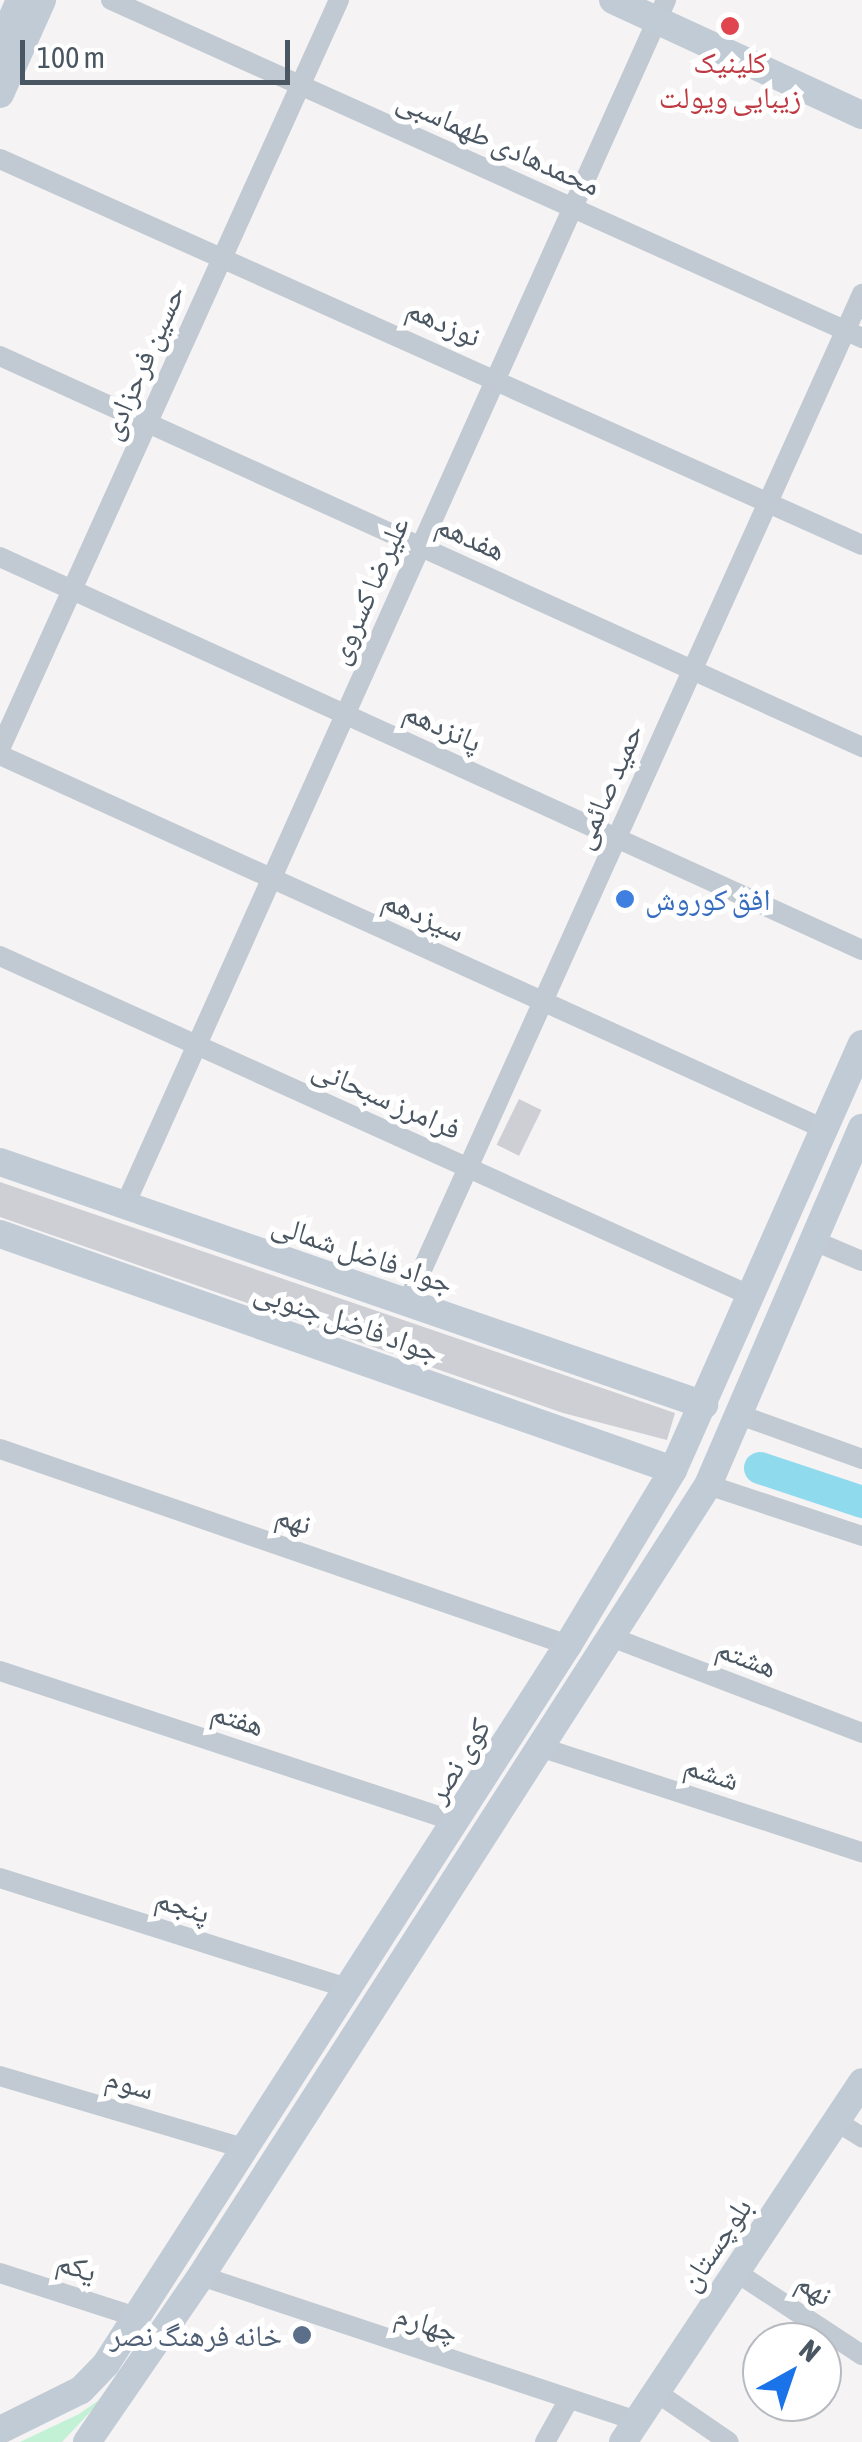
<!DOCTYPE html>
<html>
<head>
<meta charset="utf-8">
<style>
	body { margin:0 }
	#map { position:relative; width:862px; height:2442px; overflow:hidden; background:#f5f3f3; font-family:"Asap Condensed","Noto Naskh Arabic",sans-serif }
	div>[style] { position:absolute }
	.green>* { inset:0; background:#c3f1d5 }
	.river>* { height:32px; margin:-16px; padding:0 16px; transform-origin:16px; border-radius:16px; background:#90daee }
	.building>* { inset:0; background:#cdcfd5; transform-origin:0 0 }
	.street>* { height:20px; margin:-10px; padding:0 10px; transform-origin:10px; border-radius:10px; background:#c1cad2 }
	.secondary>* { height:28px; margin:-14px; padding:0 14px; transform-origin:14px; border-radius:14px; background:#c1cbd6 }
	.dots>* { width:28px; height:28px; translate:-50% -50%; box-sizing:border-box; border:5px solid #fff; border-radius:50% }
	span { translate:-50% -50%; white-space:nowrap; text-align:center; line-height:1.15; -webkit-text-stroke:10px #fff; paint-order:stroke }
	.health-label { font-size:30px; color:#be3a42 }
	.street-label { font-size:30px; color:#4a5661 }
	.shop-label { font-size:30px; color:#366cbe }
	.left { translate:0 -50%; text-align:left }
	.service-label { font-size:30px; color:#4e5e75 }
	.right { translate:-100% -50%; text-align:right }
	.north { position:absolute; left:742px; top:2322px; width:100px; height:100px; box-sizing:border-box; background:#fff; border:2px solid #b7bbc0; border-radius:50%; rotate:40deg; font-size:28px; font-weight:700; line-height:40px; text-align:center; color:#4a5661 }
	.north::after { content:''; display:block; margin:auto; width:35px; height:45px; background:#1a73e8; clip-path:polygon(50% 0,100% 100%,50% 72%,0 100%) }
	.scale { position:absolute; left:20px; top:40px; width:270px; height:45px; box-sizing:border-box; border:5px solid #4a5661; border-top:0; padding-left:12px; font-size:30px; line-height:35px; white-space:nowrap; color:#4a5661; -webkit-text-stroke:8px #fff; paint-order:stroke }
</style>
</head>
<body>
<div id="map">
	<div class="green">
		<div style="clip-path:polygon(105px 2396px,62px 2442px,20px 2442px,79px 2414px)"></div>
	</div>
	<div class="river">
		<div style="left:760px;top:1468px;width:108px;rotate:18.4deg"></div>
	</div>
	<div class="building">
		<div style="left:519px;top:1099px;width:25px;height:51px;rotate:26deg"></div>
		<div style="clip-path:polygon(0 1182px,675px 1413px,667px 1440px,563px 1413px,0 1217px)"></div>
	</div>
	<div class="street">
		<div style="left:111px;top:0;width:824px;rotate:24.23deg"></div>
		<div style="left:0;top:159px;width:944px;rotate:24.12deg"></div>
		<div style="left:0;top:356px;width:947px;rotate:24.4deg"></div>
		<div style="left:0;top:557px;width:947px;rotate:24.51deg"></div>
		<div style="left:0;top:749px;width:822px;rotate:-65.65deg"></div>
		<div style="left:0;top:755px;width:905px;rotate:24.41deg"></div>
		<div style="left:0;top:956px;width:822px;rotate:24.35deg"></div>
		<div style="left:125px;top:1205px;width:1321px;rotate:-65.82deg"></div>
		<div style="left:812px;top:1240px;width:54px;rotate:22.8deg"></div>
		<div style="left:407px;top:1303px;width:1107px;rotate:-65.73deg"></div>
		<div style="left:740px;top:1415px;width:130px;rotate:19.8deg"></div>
		<div style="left:0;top:1449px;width:601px;rotate:19.04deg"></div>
		<div style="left:708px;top:1485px;width:162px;rotate:18.3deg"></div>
		<div style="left:611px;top:1637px;width:269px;rotate:20.9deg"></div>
		<div style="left:0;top:1671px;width:481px;rotate:18.3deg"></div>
		<div style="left:543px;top:1748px;width:336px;rotate:18.1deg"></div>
		<div style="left:0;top:1878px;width:364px;rotate:17.6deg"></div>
		<div style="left:0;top:2076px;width:253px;rotate:16.5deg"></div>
		<div style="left:836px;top:2121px;width:31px;rotate:32deg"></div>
		<div style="left:736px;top:2272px;width:151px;rotate:33.4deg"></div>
		<div style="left:0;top:2273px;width:143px;rotate:17.9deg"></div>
		<div style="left:201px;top:2276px;width:459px;rotate:18.4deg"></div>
		<div style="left:656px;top:2392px;width:88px;rotate:34.4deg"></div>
		<div style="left:545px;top:2442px;width:47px;rotate:-60.7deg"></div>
	</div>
	<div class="secondary">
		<div style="left:613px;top:0;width:274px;rotate:24.8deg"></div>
		<div style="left:0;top:46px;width:50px;rotate:-66.5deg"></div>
		<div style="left:0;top:94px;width:103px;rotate:-65.9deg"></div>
		<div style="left:0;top:1162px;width:745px;rotate:19.04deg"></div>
		<div style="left:0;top:1234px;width:713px;rotate:19.32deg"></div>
		<div style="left:0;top:2430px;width:90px;rotate:-26.3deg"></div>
		<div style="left:81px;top:2390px;width:36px;rotate:-46deg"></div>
		<div style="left:106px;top:2364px;width:855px;rotate:-57.28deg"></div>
		<div style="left:568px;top:1645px;width:204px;rotate:-59deg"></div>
		<div style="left:673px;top:1470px;width:466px;rotate:-66.1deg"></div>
		<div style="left:87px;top:2442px;width:201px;rotate:-55.5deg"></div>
		<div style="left:201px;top:2276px;width:940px;rotate:-57.34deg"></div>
		<div style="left:708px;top:1485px;width:389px;rotate:-66.7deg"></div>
		<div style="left:623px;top:2442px;width:432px;rotate:-56.4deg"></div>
	</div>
	<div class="dots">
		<div style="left:730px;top:26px;background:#e0444e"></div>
		<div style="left:625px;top:899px;background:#3f7fe0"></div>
		<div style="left:302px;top:2335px;background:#5c6f8a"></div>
	</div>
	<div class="health-label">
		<span style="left:730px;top:79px">کلینیک<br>زیبایی ویولت</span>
	</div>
	<div class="street-label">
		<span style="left:499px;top:142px;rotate:24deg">محمدهادی طهماسبی</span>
		<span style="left:444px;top:322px;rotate:24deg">نوزدهم</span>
		<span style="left:142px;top:362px;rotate:-66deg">حسین فرحزادی</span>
		<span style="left:471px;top:537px;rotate:24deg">هفدهم</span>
		<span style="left:368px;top:590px;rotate:-66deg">علیرضا کسروی</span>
		<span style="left:443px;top:726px;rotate:25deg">پانزدهم</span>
		<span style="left:607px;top:786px;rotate:-66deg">حمید صائمی</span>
		<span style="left:424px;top:915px;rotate:24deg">سیزدهم</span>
		<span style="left:387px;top:1098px;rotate:24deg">فرامرز سبحانی</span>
		<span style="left:363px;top:1253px;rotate:19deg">جواد فاضل شمالی</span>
		<span style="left:347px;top:1321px;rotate:19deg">جواد فاضل جنوبی</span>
		<span style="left:294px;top:1519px;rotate:19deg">نهم</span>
		<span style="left:747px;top:1657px;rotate:21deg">هشتم</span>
		<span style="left:238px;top:1718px;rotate:18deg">هفتم</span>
		<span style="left:458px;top:1760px;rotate:-58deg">کوی نصر</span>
		<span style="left:712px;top:1772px;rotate:18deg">ششم</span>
		<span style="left:183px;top:1905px;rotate:18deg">پنجم</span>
		<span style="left:130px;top:2083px;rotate:16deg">سوم</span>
		<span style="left:715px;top:2244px;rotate:-56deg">بلوچستان</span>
		<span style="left:77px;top:2266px;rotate:18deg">یکم</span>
		<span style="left:815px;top:2288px;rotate:33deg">نهم</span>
		<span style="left:427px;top:2323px;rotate:18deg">چهارم</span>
	</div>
	<div class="shop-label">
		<span class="left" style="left:645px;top:899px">افق کوروش</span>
	</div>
	<div class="service-label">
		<span class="right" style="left:282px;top:2335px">خانه فرهنگ نصر</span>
	</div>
	<div class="north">N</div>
	<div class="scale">100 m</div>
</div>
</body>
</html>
